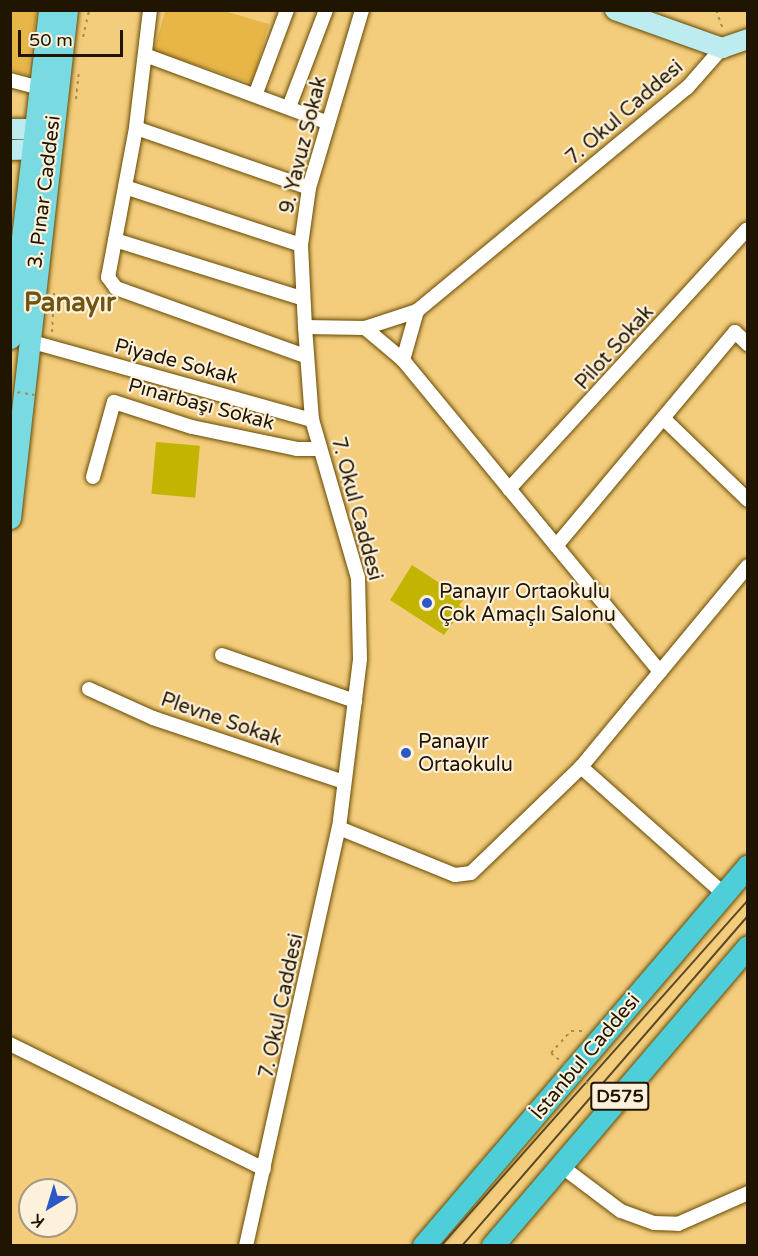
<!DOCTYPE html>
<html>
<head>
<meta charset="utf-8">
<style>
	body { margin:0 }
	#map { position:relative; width:758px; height:1256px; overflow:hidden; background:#f3cc7c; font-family:"Varela Round",sans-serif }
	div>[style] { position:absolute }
	.green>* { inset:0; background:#e7b647 }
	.building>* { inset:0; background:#c2b400; transform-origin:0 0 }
	.path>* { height:2px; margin-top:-1px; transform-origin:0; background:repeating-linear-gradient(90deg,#a98c51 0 3px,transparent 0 7.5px) }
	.roads { filter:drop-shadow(0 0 2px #654a02) drop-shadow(0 0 2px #654a02) }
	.minor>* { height:14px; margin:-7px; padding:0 7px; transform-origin:7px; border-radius:7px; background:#fff }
	.secondary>* { height:20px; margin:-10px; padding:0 10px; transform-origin:10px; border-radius:10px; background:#bcecf0 }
	.primary>* { height:21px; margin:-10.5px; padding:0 10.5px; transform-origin:10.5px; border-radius:10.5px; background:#7adae2 }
	.trunk>* { height:22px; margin:-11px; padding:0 11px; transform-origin:11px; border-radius:11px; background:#4eced8 }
	.tram>* { height:1.5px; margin:-0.75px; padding:0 0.75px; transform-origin:0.75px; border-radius:0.75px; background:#5c4923 }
	.path-bridge>* { height:2px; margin-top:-1px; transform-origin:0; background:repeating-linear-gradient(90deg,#a98c51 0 3px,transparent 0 7.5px) }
	.dots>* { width:16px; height:16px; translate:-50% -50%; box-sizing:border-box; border:3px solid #fdf1db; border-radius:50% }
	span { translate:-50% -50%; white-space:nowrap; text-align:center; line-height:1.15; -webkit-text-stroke:4.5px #fdf1db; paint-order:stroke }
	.shield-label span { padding:2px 4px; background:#fdf1db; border:2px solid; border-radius:4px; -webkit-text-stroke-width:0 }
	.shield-label { font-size:18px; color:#201500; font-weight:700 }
	.street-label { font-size:20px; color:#201500 }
	.poi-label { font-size:20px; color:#201500 }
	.left { translate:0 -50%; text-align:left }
	.district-label { font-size:26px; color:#6e5311; font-weight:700 }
	.frame { position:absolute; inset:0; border:12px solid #201500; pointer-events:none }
	.north { position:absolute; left:18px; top:1178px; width:60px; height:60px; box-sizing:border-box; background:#fdf1db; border:2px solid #a59983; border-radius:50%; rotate:218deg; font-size:16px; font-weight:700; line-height:24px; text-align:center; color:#201500 }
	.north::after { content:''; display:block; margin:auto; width:21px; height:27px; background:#2b58c6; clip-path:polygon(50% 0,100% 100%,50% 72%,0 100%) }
	.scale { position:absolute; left:18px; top:30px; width:105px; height:27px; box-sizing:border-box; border:3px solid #201500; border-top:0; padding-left:8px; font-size:18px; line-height:21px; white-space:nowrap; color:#201500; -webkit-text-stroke:4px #fdf1db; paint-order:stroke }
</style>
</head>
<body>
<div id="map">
	<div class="green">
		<div style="clip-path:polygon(10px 11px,37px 11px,27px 75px,11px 70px)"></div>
		<div style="clip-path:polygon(165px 11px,224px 11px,269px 24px,252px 83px,154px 51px)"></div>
	</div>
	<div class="building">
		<div style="left:156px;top:442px;width:44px;height:52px;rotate:5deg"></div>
		<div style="clip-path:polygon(412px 565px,464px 599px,459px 605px,463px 609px,444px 635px,390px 600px)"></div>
	</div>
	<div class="path">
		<div style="left:716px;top:10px;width:20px;rotate:70deg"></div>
		<div style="left:83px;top:37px;width:28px;rotate:-77deg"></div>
		<div style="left:76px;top:99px;width:30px;rotate:-84deg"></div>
		<div style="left:52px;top:332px;width:39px;rotate:-87deg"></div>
		<div style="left:551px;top:1053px;width:30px;rotate:-48deg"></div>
		<div style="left:571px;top:1031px;width:12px"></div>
	</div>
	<div class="roads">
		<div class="minor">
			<div style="left:150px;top:10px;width:119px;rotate:96.8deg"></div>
			<div style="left:136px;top:128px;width:152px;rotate:100.6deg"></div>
			<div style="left:108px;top:277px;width:14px;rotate:54deg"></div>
			<div style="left:116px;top:288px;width:201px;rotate:19.8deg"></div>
			<div style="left:145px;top:55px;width:193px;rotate:20.3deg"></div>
			<div style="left:10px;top:80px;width:30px;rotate:15deg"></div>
			<div style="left:256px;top:93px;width:89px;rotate:-69.5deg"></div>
			<div style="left:289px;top:107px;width:104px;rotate:-69.1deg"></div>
			<div style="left:136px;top:128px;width:183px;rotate:19.1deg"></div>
			<div style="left:125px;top:187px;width:185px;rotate:18.2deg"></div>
			<div style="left:115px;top:240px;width:195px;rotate:17.3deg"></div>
			<div style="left:305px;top:327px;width:82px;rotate:-92.8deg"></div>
			<div style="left:301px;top:245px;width:58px;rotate:-82deg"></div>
			<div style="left:309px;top:188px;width:186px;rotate:-73.4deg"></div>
			<div style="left:365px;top:328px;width:50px;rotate:40.1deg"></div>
			<div style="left:403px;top:360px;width:404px;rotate:50.5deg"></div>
			<div style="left:29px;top:341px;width:294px;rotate:15.6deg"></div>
			<div style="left:403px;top:360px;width:51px;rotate:-74.1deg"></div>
			<div style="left:663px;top:418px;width:118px;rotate:44deg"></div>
			<div style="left:93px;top:477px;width:78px;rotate:-74.4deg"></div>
			<div style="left:114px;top:402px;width:82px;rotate:17.8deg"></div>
			<div style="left:192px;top:427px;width:107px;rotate:11.8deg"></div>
			<div style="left:297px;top:449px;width:23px"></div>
			<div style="left:509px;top:489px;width:352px;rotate:-47.5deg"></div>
			<div style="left:556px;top:546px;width:279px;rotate:-50.1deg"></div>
			<div style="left:735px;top:332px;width:18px;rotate:43deg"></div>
			<div style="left:222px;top:655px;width:141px;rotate:19.1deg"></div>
			<div style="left:89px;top:689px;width:70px;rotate:24.4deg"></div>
			<div style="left:153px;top:718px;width:201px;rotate:18.5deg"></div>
			<div style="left:581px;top:767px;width:191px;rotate:41.6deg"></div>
			<div style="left:339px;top:828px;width:125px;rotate:22.1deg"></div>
			<div style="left:455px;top:875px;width:16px;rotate:-7deg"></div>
			<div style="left:471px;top:873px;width:153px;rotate:-43.9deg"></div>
			<div style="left:581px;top:767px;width:261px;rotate:-50.3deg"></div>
			<div style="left:10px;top:1044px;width:283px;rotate:26.2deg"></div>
			<div style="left:561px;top:1166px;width:75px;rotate:36.9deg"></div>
			<div style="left:621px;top:1211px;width:35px;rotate:20deg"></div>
			<div style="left:654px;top:1223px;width:24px;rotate:2deg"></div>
			<div style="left:678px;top:1224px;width:77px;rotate:-23.9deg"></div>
			<div style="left:246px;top:1246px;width:428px;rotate:-77.5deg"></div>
			<div style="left:339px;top:828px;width:170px;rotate:-82.9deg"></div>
			<div style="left:360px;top:659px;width:81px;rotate:-91.4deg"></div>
			<div style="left:358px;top:578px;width:165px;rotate:-106.2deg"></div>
			<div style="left:312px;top:420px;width:93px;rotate:-94.3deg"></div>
			<div style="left:305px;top:327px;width:60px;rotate:1deg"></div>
			<div style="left:365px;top:328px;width:55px;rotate:-18.1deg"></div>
			<div style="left:417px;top:311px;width:350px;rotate:-39.6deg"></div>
			<div style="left:687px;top:88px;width:53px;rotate:-48.8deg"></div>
		</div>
		<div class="secondary">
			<div style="left:615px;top:10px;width:114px;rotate:19.6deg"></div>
			<div style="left:722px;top:48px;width:28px;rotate:-19deg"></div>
			<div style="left:10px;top:129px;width:27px"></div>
			<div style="left:37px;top:129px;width:13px;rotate:45deg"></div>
			<div style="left:10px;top:150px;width:23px;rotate:-2deg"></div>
			<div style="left:33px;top:149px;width:13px;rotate:-48deg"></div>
		</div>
		<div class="primary">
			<div style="left:10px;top:338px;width:330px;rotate:-83.2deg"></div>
			<div style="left:10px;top:518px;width:511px;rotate:-83.6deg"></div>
		</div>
		<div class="trunk">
			<div style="left:424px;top:1246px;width:499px;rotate:-49.5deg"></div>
			<div style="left:493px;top:1246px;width:393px;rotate:-49.5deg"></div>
		</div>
	</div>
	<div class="tram">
		<div style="left:441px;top:1246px;width:463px;rotate:-48.4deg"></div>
		<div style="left:462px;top:1246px;width:437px;rotate:-49.1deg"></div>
	</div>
	<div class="path-bridge">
		<div style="left:10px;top:391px;width:25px;rotate:9deg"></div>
		<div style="left:551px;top:1053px;width:92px;rotate:39.7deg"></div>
	</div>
	<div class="dots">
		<div style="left:427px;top:603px;background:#2b58c6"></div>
		<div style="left:406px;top:753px;background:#2b58c6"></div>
	</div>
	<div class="shield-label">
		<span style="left:620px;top:1096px">D575</span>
	</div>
	<div class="street-label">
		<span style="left:625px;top:113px;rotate:-41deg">7. Okul Caddesi</span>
		<span style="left:304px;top:145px;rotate:-76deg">9. Yavuz Sokak</span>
		<span style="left:45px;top:192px;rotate:-83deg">3. Pınar Caddesi</span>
		<span style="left:615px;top:348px;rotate:-48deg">Pilot Sokak</span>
		<span style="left:176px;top:362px;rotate:15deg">Piyade Sokak</span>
		<span style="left:201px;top:405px;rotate:15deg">Pınarbaşı Sokak</span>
		<span style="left:356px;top:509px;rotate:75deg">7. Okul Caddesi</span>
		<span style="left:221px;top:720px;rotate:19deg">Plevne Sokak</span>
		<span style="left:282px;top:1006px;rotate:-78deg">7. Okul Caddesi</span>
		<span style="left:586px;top:1057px;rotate:-50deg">İstanbul Caddesi</span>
	</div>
	<div class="poi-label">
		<span class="left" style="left:439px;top:604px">Panayır Ortaokulu<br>Çok Amaçlı Salonu</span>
		<span class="left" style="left:418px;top:754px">Panayır<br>Ortaokulu</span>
	</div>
	<div class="district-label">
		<span style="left:70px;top:303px">Panayır</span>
	</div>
	<div class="frame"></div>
	<div class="north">K</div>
	<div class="scale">50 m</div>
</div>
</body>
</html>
